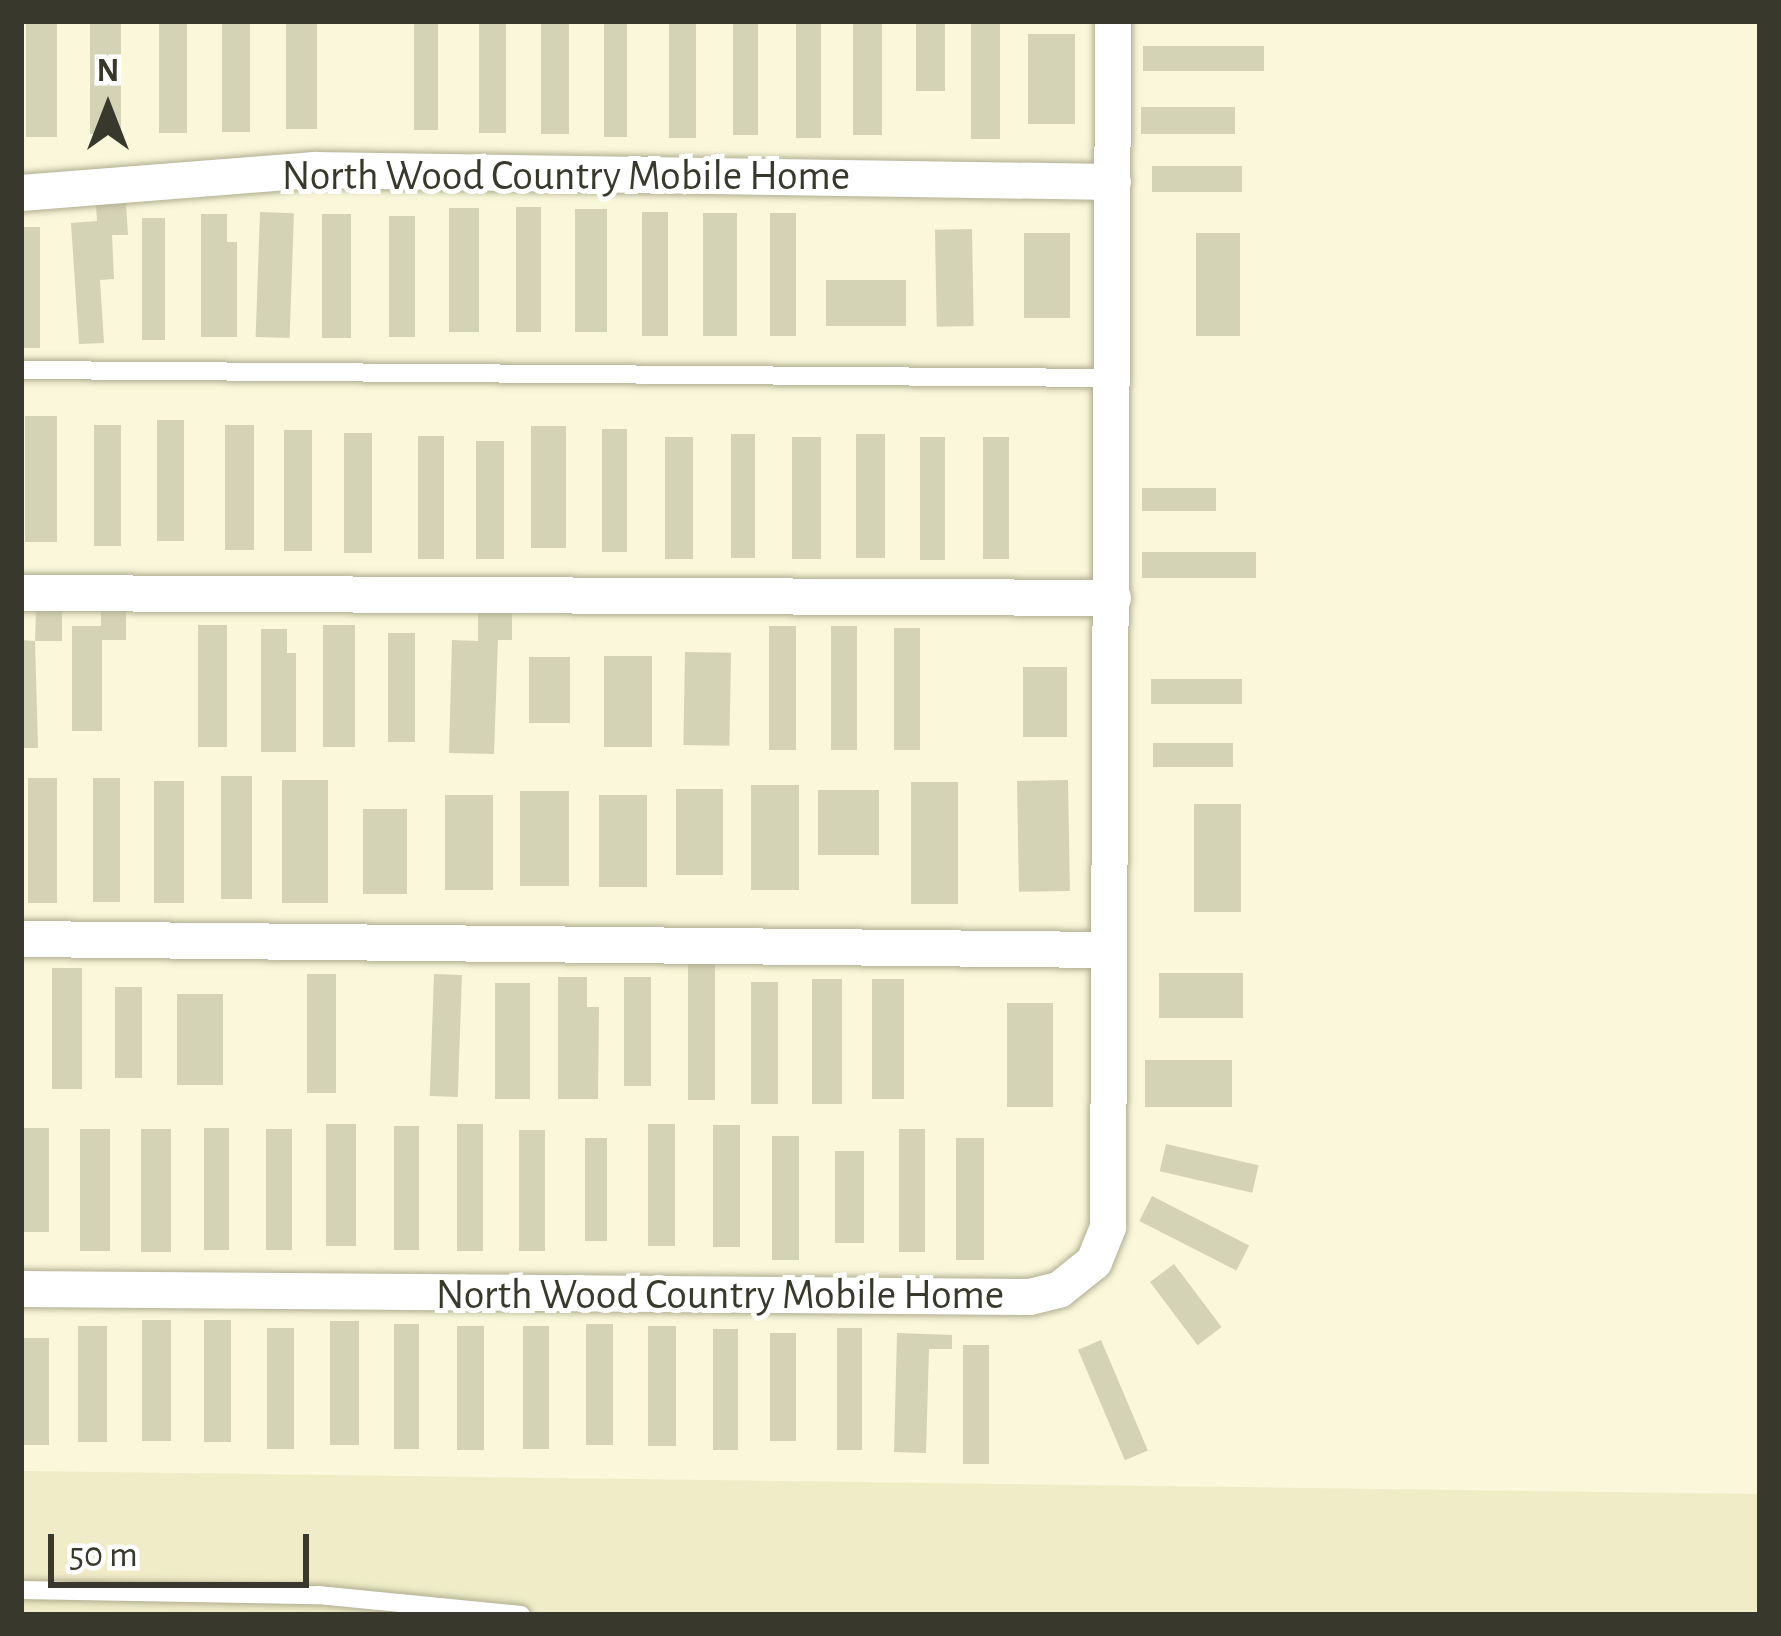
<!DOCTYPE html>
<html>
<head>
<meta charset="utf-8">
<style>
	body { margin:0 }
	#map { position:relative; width:1781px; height:1636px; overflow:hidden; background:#faf7da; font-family:"Alegreya Sans",sans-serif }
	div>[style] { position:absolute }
	.built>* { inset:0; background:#efecc7 }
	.building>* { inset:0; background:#d5d3b6; transform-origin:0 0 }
	.roads { filter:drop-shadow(0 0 3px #afad91) drop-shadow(0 0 3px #afad91) }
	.lane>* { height:18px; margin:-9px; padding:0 9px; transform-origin:9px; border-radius:9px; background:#fff }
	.street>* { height:36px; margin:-18px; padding:0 18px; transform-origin:18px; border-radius:18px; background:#fff }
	span { translate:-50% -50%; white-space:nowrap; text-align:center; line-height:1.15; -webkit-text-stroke:10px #fff; paint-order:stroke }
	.street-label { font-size:42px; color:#39382d }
	.frame { position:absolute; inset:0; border:24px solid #39382d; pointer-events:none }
	.north { position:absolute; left:48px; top:48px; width:120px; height:120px; -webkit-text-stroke:9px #fff; paint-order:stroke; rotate:0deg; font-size:33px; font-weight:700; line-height:48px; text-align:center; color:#39382d }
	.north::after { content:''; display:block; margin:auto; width:42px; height:54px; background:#39382d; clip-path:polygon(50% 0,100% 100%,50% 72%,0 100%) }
	.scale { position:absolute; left:48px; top:1534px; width:261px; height:54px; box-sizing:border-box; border:6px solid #39382d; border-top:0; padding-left:15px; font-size:36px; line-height:42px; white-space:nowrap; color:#39382d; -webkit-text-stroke:9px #fff; paint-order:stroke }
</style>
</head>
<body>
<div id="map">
	<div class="built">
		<div style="clip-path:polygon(21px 1471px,1760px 1494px,1760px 1615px,21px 1615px)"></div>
	</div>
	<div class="building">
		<div style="left:26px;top:21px;width:31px;height:116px"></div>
		<div style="left:90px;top:21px;width:31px;height:113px"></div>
		<div style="left:159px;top:21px;width:28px;height:112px"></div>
		<div style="left:222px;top:21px;width:28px;height:111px"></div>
		<div style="left:286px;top:21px;width:31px;height:108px"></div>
		<div style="left:479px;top:21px;width:27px;height:112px"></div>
		<div style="left:541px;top:21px;width:28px;height:113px"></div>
		<div style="left:604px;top:21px;width:23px;height:116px"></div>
		<div style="left:669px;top:21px;width:27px;height:117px"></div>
		<div style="left:733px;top:21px;width:25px;height:114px"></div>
		<div style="left:796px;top:21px;width:25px;height:117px"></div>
		<div style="left:853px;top:21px;width:29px;height:114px"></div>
		<div style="left:916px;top:21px;width:29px;height:70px"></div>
		<div style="left:971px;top:21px;width:29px;height:118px"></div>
		<div style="left:414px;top:24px;width:24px;height:106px"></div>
		<div style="left:1028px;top:34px;width:47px;height:90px"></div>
		<div style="left:1143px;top:46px;width:121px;height:25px"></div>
		<div style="left:1141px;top:107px;width:94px;height:27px"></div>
		<div style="left:1152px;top:166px;width:90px;height:26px"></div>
		<div style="clip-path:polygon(126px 203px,128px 235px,112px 235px,114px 279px,100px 280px,104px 343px,79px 344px,71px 223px,97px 221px,96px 205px)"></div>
		<div style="left:516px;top:207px;width:25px;height:125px"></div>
		<div style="left:449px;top:208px;width:30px;height:124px"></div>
		<div style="left:575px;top:209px;width:32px;height:123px"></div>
		<div style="left:260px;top:212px;width:34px;height:125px;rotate:2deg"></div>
		<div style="left:642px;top:212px;width:26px;height:124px"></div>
		<div style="left:703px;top:213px;width:34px;height:123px"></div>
		<div style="left:770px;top:213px;width:26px;height:123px"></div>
		<div style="clip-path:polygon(201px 214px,227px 214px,227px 242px,237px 242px,237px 337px,201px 337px)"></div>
		<div style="left:322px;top:214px;width:29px;height:124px"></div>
		<div style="left:389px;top:216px;width:26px;height:121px"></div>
		<div style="left:142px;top:218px;width:23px;height:122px"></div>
		<div style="left:21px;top:227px;width:19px;height:121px"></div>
		<div style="left:972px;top:229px;width:97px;height:37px;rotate:89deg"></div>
		<div style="left:1024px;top:233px;width:46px;height:85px"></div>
		<div style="left:1196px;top:233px;width:44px;height:103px"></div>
		<div style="left:826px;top:280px;width:80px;height:46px"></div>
		<div style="left:25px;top:416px;width:32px;height:126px"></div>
		<div style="left:157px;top:420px;width:27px;height:121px"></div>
		<div style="left:94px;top:425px;width:27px;height:121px"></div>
		<div style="left:225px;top:425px;width:29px;height:125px"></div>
		<div style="left:531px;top:426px;width:35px;height:122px"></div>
		<div style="left:602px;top:429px;width:25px;height:123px"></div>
		<div style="left:284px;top:430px;width:28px;height:121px"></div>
		<div style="left:344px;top:433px;width:28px;height:120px"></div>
		<div style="left:731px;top:434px;width:24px;height:124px"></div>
		<div style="left:856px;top:434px;width:29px;height:124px"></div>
		<div style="left:418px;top:436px;width:26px;height:123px"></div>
		<div style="left:665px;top:437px;width:28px;height:122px"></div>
		<div style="left:792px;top:437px;width:29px;height:122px"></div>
		<div style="left:920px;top:437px;width:25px;height:123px"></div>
		<div style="left:983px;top:437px;width:26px;height:122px"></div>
		<div style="left:476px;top:441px;width:28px;height:118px"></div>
		<div style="left:1142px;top:488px;width:74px;height:23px"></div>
		<div style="left:1142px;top:552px;width:114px;height:26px"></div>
		<div style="clip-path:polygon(36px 608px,62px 608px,62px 641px,35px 641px,38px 748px,21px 748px,21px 640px,35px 641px)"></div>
		<div style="clip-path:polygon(101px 611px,126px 611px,126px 640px,102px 640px,102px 731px,72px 731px,72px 626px,101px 626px)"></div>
		<div style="clip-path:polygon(478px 611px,512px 611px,512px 640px,498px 640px,494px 754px,449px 753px,452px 640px,478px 641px)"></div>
		<div style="left:198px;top:625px;width:29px;height:122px"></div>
		<div style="left:323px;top:625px;width:32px;height:122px"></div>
		<div style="left:769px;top:626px;width:27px;height:124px"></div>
		<div style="left:831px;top:626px;width:26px;height:124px"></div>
		<div style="left:894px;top:628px;width:26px;height:122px"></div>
		<div style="clip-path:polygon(261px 629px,287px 629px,287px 653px,296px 653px,296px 752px,261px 752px)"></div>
		<div style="left:388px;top:633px;width:27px;height:109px"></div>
		<div style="left:685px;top:652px;width:46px;height:93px;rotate:1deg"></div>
		<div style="left:604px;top:656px;width:48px;height:91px"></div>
		<div style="left:529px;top:657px;width:41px;height:66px"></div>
		<div style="left:1023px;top:667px;width:44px;height:70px"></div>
		<div style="left:1151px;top:679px;width:91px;height:25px"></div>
		<div style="left:1153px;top:743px;width:80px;height:24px"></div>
		<div style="left:221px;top:776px;width:31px;height:123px"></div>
		<div style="left:28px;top:778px;width:29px;height:125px"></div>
		<div style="left:93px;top:778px;width:27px;height:124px"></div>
		<div style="left:282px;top:780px;width:46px;height:123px"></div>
		<div style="left:1068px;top:780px;width:111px;height:51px;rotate:89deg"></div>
		<div style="left:154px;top:781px;width:30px;height:122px"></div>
		<div style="left:911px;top:782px;width:47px;height:122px"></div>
		<div style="left:751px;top:785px;width:48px;height:105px"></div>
		<div style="left:676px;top:789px;width:47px;height:86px"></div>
		<div style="left:818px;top:790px;width:61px;height:65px"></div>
		<div style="left:520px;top:791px;width:49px;height:95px"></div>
		<div style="left:445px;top:795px;width:48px;height:95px"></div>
		<div style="left:599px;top:795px;width:48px;height:92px"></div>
		<div style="left:1194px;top:804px;width:47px;height:108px"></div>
		<div style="left:363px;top:809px;width:44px;height:85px"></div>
		<div style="left:688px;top:960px;width:27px;height:140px"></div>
		<div style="left:52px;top:968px;width:30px;height:121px"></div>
		<div style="left:1159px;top:973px;width:84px;height:45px"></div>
		<div style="left:307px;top:974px;width:29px;height:119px"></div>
		<div style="left:434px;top:974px;width:28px;height:122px;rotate:2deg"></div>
		<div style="clip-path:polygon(558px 977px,587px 977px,587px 1007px,599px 1007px,598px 1099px,558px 1099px)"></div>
		<div style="left:624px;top:977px;width:27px;height:109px"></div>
		<div style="left:812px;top:979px;width:30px;height:125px"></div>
		<div style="left:872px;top:979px;width:32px;height:120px"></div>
		<div style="left:751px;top:982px;width:27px;height:122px"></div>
		<div style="left:495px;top:983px;width:35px;height:116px"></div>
		<div style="left:115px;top:987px;width:27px;height:91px"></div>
		<div style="left:177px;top:994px;width:46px;height:91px"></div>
		<div style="left:1007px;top:1003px;width:46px;height:104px"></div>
		<div style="left:1145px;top:1060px;width:87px;height:47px"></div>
		<div style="left:326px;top:1124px;width:30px;height:122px"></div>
		<div style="left:457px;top:1124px;width:26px;height:127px"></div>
		<div style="left:648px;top:1124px;width:27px;height:122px"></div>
		<div style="left:713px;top:1125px;width:27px;height:122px"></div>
		<div style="left:394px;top:1126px;width:25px;height:124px"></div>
		<div style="left:24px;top:1128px;width:25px;height:104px"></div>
		<div style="left:204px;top:1128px;width:25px;height:122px"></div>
		<div style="left:80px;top:1129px;width:30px;height:122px"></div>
		<div style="left:141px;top:1129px;width:30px;height:123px"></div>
		<div style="left:266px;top:1129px;width:26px;height:121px"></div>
		<div style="left:899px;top:1129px;width:26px;height:123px"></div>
		<div style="left:519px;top:1130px;width:26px;height:121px"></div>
		<div style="left:772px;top:1136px;width:27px;height:124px"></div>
		<div style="left:585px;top:1138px;width:22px;height:103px"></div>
		<div style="left:956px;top:1138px;width:28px;height:122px"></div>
		<div style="left:1166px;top:1144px;width:95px;height:28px;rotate:13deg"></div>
		<div style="left:835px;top:1151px;width:29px;height:92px"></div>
		<div style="left:1152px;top:1196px;width:109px;height:28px;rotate:27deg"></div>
		<div style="left:1174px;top:1264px;width:79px;height:30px;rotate:53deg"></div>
		<div style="left:142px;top:1320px;width:29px;height:121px"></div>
		<div style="left:204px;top:1320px;width:27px;height:122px"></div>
		<div style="left:330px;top:1321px;width:29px;height:124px"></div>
		<div style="left:394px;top:1324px;width:25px;height:125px"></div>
		<div style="left:586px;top:1324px;width:27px;height:121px"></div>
		<div style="left:78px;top:1326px;width:29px;height:116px"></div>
		<div style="left:457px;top:1326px;width:27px;height:124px"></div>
		<div style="left:523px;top:1326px;width:26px;height:123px"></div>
		<div style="left:648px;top:1326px;width:28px;height:120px"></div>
		<div style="left:267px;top:1328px;width:27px;height:121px"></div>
		<div style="left:837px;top:1328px;width:25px;height:122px"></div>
		<div style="left:713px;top:1329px;width:25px;height:121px"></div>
		<div style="left:770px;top:1333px;width:26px;height:108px"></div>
		<div style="clip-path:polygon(897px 1333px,952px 1335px,952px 1349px,929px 1349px,926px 1453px,894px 1452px)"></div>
		<div style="left:21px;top:1338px;width:28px;height:107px"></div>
		<div style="left:1101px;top:1340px;width:120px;height:25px;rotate:67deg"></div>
		<div style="left:963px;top:1345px;width:26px;height:119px"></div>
	</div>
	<div class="roads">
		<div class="lane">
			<div style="left:21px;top:370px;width:1092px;rotate:0.42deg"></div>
			<div style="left:21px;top:1590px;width:297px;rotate:1deg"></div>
			<div style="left:318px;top:1595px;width:204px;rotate:5.6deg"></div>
		</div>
		<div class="street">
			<div style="left:21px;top:193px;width:295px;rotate:-4.5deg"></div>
			<div style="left:315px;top:170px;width:798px;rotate:0.86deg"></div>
			<div style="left:21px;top:593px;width:1092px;rotate:0.26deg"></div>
			<div style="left:21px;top:939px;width:1087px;rotate:0.58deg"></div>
			<div style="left:21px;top:1289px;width:1009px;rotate:0.45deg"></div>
			<div style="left:1030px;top:1297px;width:30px;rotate:-14deg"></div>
			<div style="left:1059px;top:1290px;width:45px;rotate:-38.7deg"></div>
			<div style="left:1094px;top:1262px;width:38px;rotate:-68deg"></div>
			<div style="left:1108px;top:1227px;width:1206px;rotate:-89.76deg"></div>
		</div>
	</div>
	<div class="street-label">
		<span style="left:566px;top:176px">North Wood Country Mobile Home</span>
		<span style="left:720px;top:1295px">North Wood Country Mobile Home</span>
	</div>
	<div class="frame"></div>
	<div class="north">N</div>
	<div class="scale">50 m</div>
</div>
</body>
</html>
